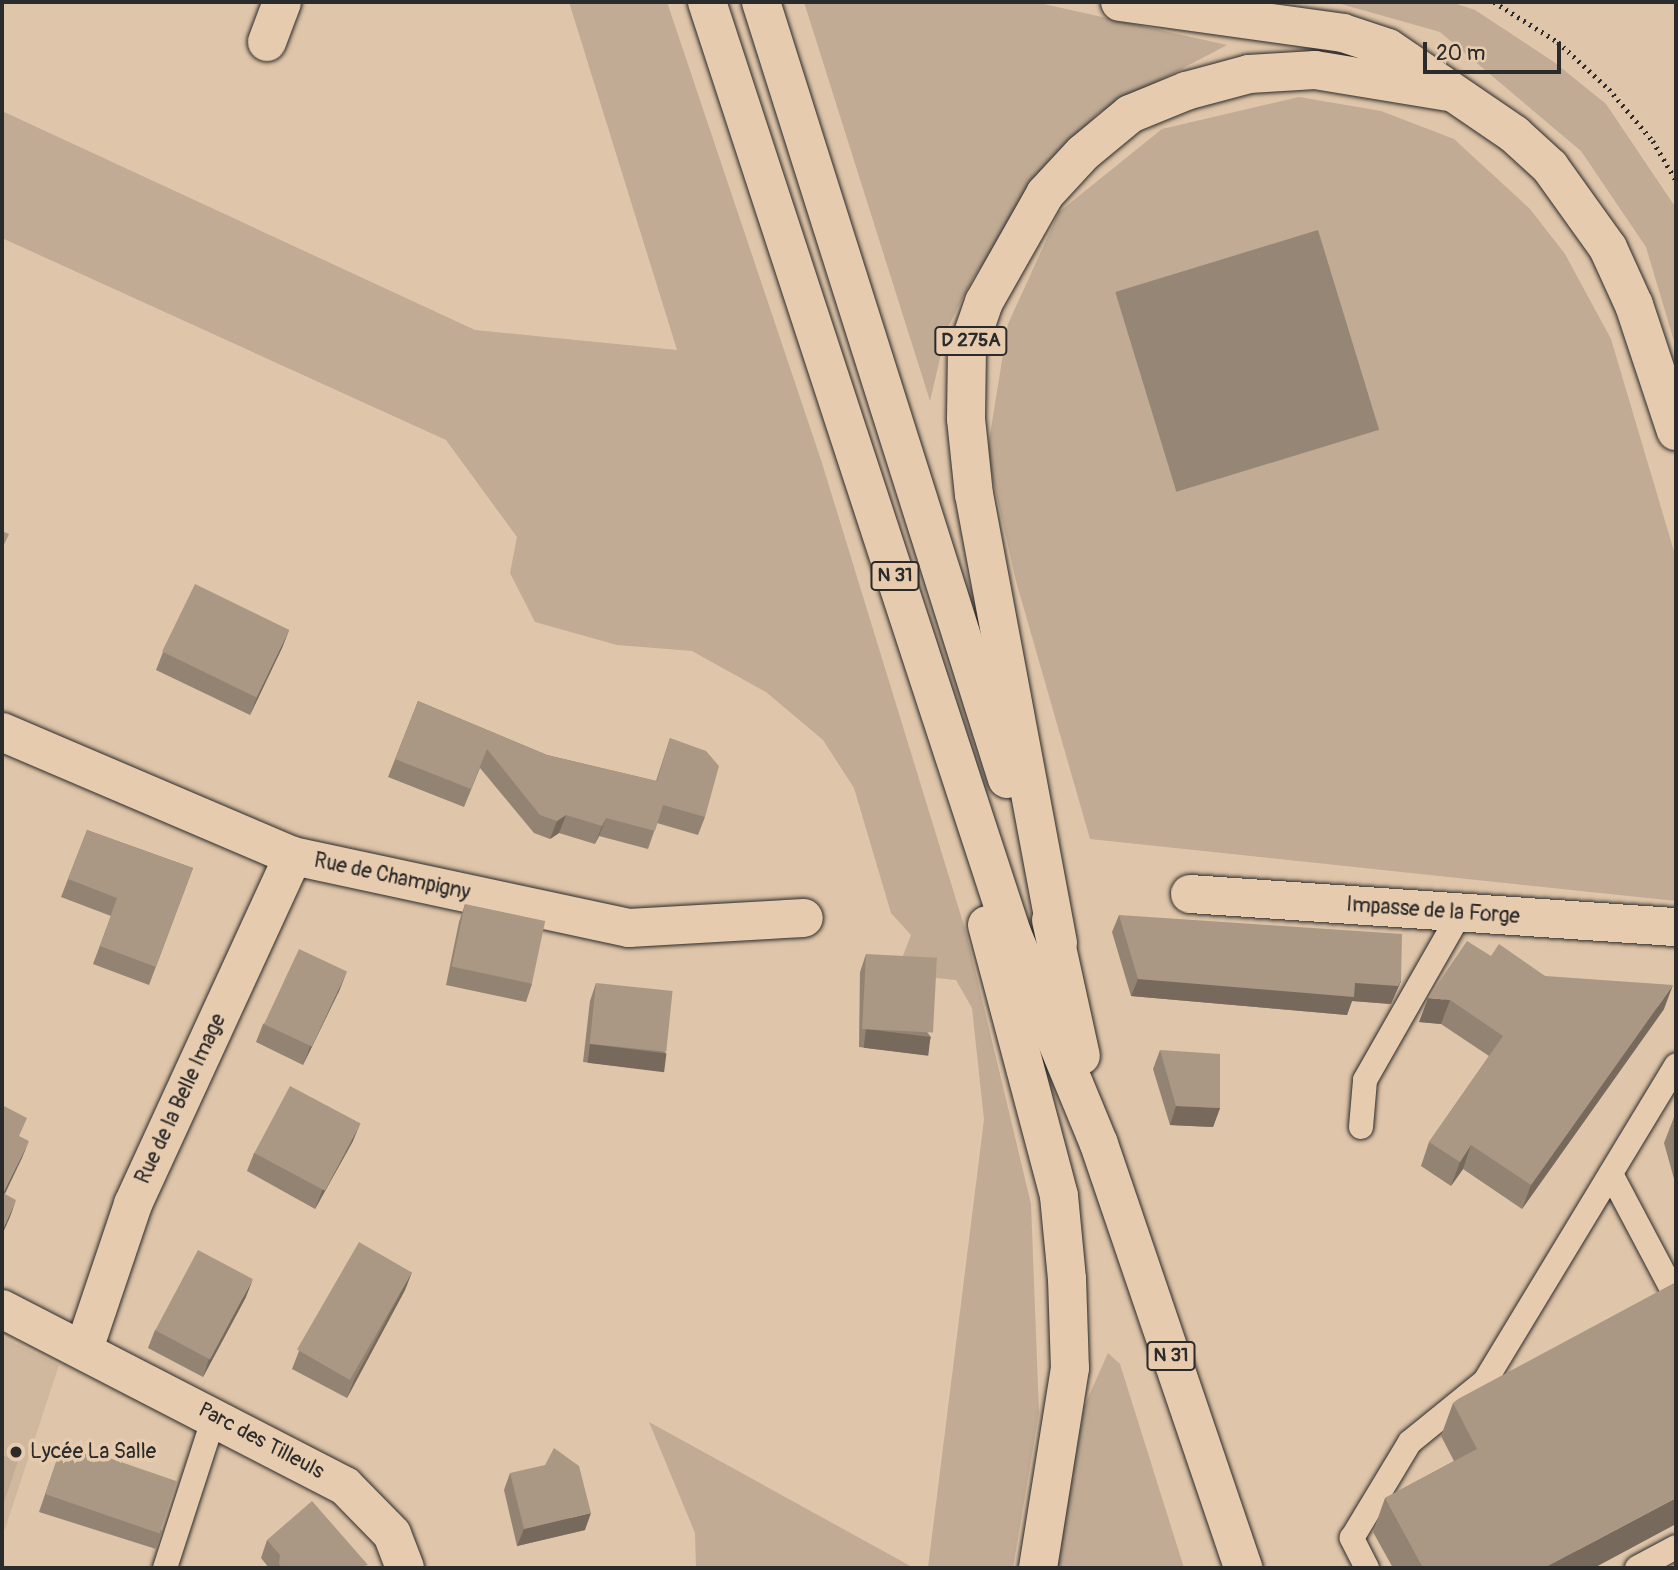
<!DOCTYPE html>
<html>
<head>
<meta charset="utf-8">
<style>
	body { margin:0 }
	#map { position:relative; width:1678px; height:1570px; overflow:hidden; background:#dfc5a9; font-family:Pangolin,sans-serif }
	div>[style] { position:absolute }
	.built>* { inset:0; background:#cfb89e }
	.green>* { inset:0; background:#c1ab94 }
	.water>* { inset:0; background:#968676; transform-origin:0 0 }
	.path>* { height:4.5px; margin-top:-2.25px; transform-origin:0; background:repeating-linear-gradient(90deg,#2b2b2b 0 2px,transparent 0 7px) }
	.roads { filter:drop-shadow(0 0 2px #2b2b2b) drop-shadow(0 0 2px #2b2b2b) }
	.service>* { height:24px; margin:-12px; padding:0 12px; transform-origin:12px; border-radius:12px; background:#e7cbae }
	.minor>* { height:38px; margin:-19px; padding:0 19px; transform-origin:19px; border-radius:19px; background:#e7cbae }
	.tertiary>* { height:38px; margin:-19px; padding:0 19px; transform-origin:19px; border-radius:19px; background:#e7cbae }
	.primary>* { height:38px; margin:-19px; padding:0 19px; transform-origin:19px; border-radius:19px; background:#e7cbae }
	.wall>* { inset:0; background:#928372 }
	.shaded-wall>* { inset:0; background:#776a5c; transform-origin:0 0 }
	.building>* { inset:0; background:#aa9884; transform-origin:0 0 }
	.dots>* { width:19px; height:19px; translate:-50% -50%; box-sizing:border-box; border:4px solid #e7cbae; border-radius:50% }
	span { translate:-50% -50%; white-space:nowrap; text-align:center; line-height:1.15; -webkit-text-stroke:7px #e7cbae; paint-order:stroke }
	.shield-label span { padding:2px 5px; background:#e7cbae; border:2px solid; border-radius:5px; -webkit-text-stroke-width:0 }
	.shield-label { font-size:19px; color:#2b2b2b; font-weight:700 }
	.street-label { font-size:21px; color:#2b2b2b }
	.poi-label { font-size:21px; color:#2b2b2b }
	.left { translate:0 -50%; text-align:left }
	.frame { position:absolute; inset:0; border:4px solid #2b2b2b; pointer-events:none }
	.scale { position:absolute; left:1423px; top:42px; width:138px; height:32px; box-sizing:border-box; border:4px solid #2b2b2b; border-top:0; padding-left:9px; font-size:21px; line-height:24px; white-space:nowrap; color:#2b2b2b; -webkit-text-stroke:5px #e7cbae; paint-order:stroke }
</style>
</head>
<body>
<div id="map">
	<div class="built">
		<div style="clip-path:polygon(2px 1337px,59px 1365px,2px 1538px)"></div>
	</div>
	<div class="green">
		<div style="clip-path:polygon(569px 2px,667px 2px,822px 463px,966px 932px,1031px 1204px,1039px 1413px,1013px 1568px,928px 1568px,984px 1120px,972px 1008px,956px 980px,896px 974px,911px 935px,891px 913px,854px 788px,823px 740px,766px 692px,692px 651px,617px 645px,535px 622px,510px 573px,517px 537px,446px 440px,2px 238px,2px 111px,475px 330px,677px 350px)"></div>
		<div style="clip-path:polygon(804px 2px,1035px 2px,1227px 45px,1098px 113px,1051px 165px,973px 278px,947px 329px,930px 401px)"></div>
		<div style="clip-path:polygon(1334px 2px,1451px 2px,1475px 10px,1554px 62px,1606px 104px,1676px 208px,1676px 348px,1646px 247px,1581px 151px,1440px 32px)"></div>
		<div style="clip-path:polygon(1299px 97px,1381px 111px,1454px 139px,1530px 209px,1565px 254px,1611px 339px,1676px 558px,1676px 901px,1090px 839px,1016px 581px,987px 453px,1008px 324px,1059px 212px,1162px 129px)"></div>
		<div style="clip-path:polygon(1108px 1353px,1120px 1364px,1184px 1568px,1057px 1568px,1084px 1407px)"></div>
		<div style="clip-path:polygon(649px 1422px,914px 1568px,696px 1568px,695px 1533px)"></div>
		<div style="clip-path:polygon(2px 1455px,18px 1461px,2px 1509px)"></div>
	</div>
	<div class="water">
		<div style="left:1318px;top:230px;width:209px;height:212px;rotate:73deg"></div>
	</div>
	<div class="path">
		<div style="left:1494px;top:2px;width:75px;rotate:32deg"></div>
		<div style="left:1558px;top:42px;width:69px;rotate:42.7deg"></div>
		<div style="left:1609px;top:89px;width:68px;rotate:49.8deg"></div>
		<div style="left:1653px;top:141px;width:45px;rotate:59.5deg"></div>
	</div>
	<div class="roads">
		<div class="service">
			<div style="left:1361px;top:1127px;width:47px;rotate:-85.1deg"></div>
			<div style="left:1365px;top:1080px;width:193px;rotate:-60.3deg"></div>
			<div style="left:1611px;top:1174px;width:139px;rotate:62.1deg"></div>
			<div style="left:165px;top:1568px;width:159px;rotate:-72deg"></div>
			<div style="left:1367px;top:1568px;width:34px;rotate:-117deg"></div>
			<div style="left:1352px;top:1538px;width:112px;rotate:-58.9deg"></div>
			<div style="left:1410px;top:1442px;width:97px;rotate:-39.1deg"></div>
			<div style="left:1485px;top:1381px;width:369px;rotate:-58.8deg"></div>
			<div style="left:1637px;top:1568px;width:44px;rotate:-28.3deg"></div>
		</div>
		<div class="minor">
			<div style="left:267px;top:42px;width:43px;rotate:-69.4deg"></div>
			<div style="left:2px;top:732px;width:316px;rotate:23.1deg"></div>
			<div style="left:293px;top:856px;width:344px;rotate:12.1deg"></div>
			<div style="left:629px;top:928px;width:175px;rotate:-3.3deg"></div>
			<div style="left:1190px;top:894px;width:487px;rotate:3.9deg"></div>
			<div style="left:2px;top:1309px;width:386px;rotate:27.3deg"></div>
			<div style="left:345px;top:1486px;width:67px;rotate:45.6deg"></div>
			<div style="left:392px;top:1534px;width:36px;rotate:69deg"></div>
			<div style="left:84px;top:1349px;width:153px;rotate:-71.3deg"></div>
			<div style="left:133px;top:1204px;width:383px;rotate:-65.3deg"></div>
		</div>
		<div class="tertiary">
			<div style="left:1120px;top:2px;width:225px;rotate:7.9deg"></div>
			<div style="left:1343px;top:33px;width:47px;rotate:18.4deg"></div>
			<div style="left:1388px;top:48px;width:153px;rotate:34.3deg"></div>
			<div style="left:1514px;top:134px;width:49px;rotate:42.5deg"></div>
			<div style="left:1550px;top:167px;width:100px;rotate:54.4deg"></div>
			<div style="left:1608px;top:248px;width:63px;rotate:65.5deg"></div>
			<div style="left:1634px;top:305px;width:133px;rotate:71.6deg"></div>
		</div>
		<div class="primary">
			<div style="left:707px;top:2px;width:980px;rotate:71.86deg"></div>
			<div style="left:1012px;top:933px;width:228px;rotate:67.6deg"></div>
			<div style="left:1099px;top:1144px;width:448px;rotate:71.2deg"></div>
			<div style="left:761px;top:2px;width:815px;rotate:72.43deg"></div>
			<div style="left:1051px;top:920px;width:139px;rotate:77.6deg"></div>
			<div style="left:987px;top:925px;width:280px;rotate:75.1deg"></div>
			<div style="left:1059px;top:1196px;width:83px;rotate:84.5deg"></div>
			<div style="left:1067px;top:1279px;width:89px;rotate:88.1deg"></div>
			<div style="left:1070px;top:1368px;width:203px;rotate:99.1deg"></div>
			<div style="left:1058px;top:943px;width:456px;rotate:-100.6deg"></div>
			<div style="left:974px;top:495px;width:76px;rotate:-96deg"></div>
			<div style="left:966px;top:419px;width:68px;rotate:-89.2deg"></div>
			<div style="left:967px;top:351px;width:52px;rotate:-70.9deg"></div>
			<div style="left:984px;top:302px;width:124px;rotate:-60.5deg"></div>
			<div style="left:1045px;top:194px;width:56px;rotate:-47.2deg"></div>
			<div style="left:1083px;top:153px;width:61px;rotate:-39.7deg"></div>
			<div style="left:1130px;top:114px;width:61px;rotate:-22.3deg"></div>
			<div style="left:1186px;top:91px;width:65px;rotate:-15.1deg"></div>
			<div style="left:1249px;top:74px;width:66px;rotate:-3.5deg"></div>
			<div style="left:1315px;top:70px;width:137px;rotate:9.3deg"></div>
		</div>
	</div>
	<div class="wall">
		<div style="clip-path:polygon(289px 630px,282px 648px,250px 715px,156px 670px,163px 652px)"></div>
		<div style="clip-path:polygon(418px 701px,547px 755px,656px 781px,670px 738px,705px 817px,698px 835px,657px 823px,648px 849px,599px 836px,595px 844px,559px 833px,550px 839px,534px 833px,480px 768px,464px 807px,388px 777px)"></div>
		<div style="clip-path:polygon(87px 830px,193px 868px,149px 985px,93px 964px,111px 916px,61px 897px)"></div>
		<div style="clip-path:polygon(465px 904px,532px 984px,526px 1002px,446px 985px,459px 922px)"></div>
		<div style="clip-path:polygon(1119px 915px,1401px 981px,1391px 1004px,1352px 1001px,1347px 1015px,1131px 996px,1112px 932px)"></div>
		<div style="clip-path:polygon(866px 954px,931px 1037px,925px 1055px,859px 1047px,860px 972px)"></div>
		<div style="clip-path:polygon(1491px 956px,1545px 976px,1664px 1009px,1522px 1209px,1463px 1169px,1451px 1186px,1421px 1166px,1429px 1142px,1489px 1056px,1441px 1024px,1419px 1022px)"></div>
		<div style="clip-path:polygon(596px 983px,666px 1053px,659px 1071px,583px 1062px,590px 1001px)"></div>
		<div style="clip-path:polygon(340px 989px,303px 1065px,256px 1042px,263px 1024px)"></div>
		<div style="clip-path:polygon(1160px 1050px,1220px 1108px,1213px 1127px,1170px 1125px,1153px 1069px)"></div>
		<div style="clip-path:polygon(1676px 1116px,1676px 1186px,1664px 1143px,1674px 1117px)"></div>
		<div style="clip-path:polygon(353px 1141px,315px 1209px,247px 1171px,254px 1153px)"></div>
		<div style="clip-path:polygon(412px 1272px,405px 1290px,347px 1398px,292px 1369px,299px 1351px)"></div>
		<div style="clip-path:polygon(246px 1297px,203px 1377px,148px 1348px,155px 1330px)"></div>
		<div style="clip-path:polygon(1453px 1403px,1594px 1568px,1393px 1568px,1373px 1532px,1385px 1498px,1454px 1461px,1441px 1436px)"></div>
		<div style="clip-path:polygon(63px 1442px,162px 1531px,156px 1549px,39px 1512px)"></div>
		<div style="clip-path:polygon(510px 1473px,585px 1530px,517px 1546px,504px 1490px)"></div>
		<div style="clip-path:polygon(267px 1540px,367px 1568px,269px 1568px,261px 1558px)"></div>
	</div>
	<div class="shaded-wall">
		<div style="clip-path:polygon(289px 630px,282px 648px,250px 715px,257px 697px)"></div>
		<div style="clip-path:polygon(566px 815px,559px 833px,550px 839px,557px 821px)"></div>
		<div style="clip-path:polygon(606px 818px,599px 836px,595px 844px,602px 826px)"></div>
		<div style="clip-path:polygon(347px 971px,340px 989px,303px 1065px,310px 1047px)"></div>
		<div style="clip-path:polygon(1138px 979px,1355px 983px,1401px 981px,1391px 1004px,1352px 1001px,1347px 1015px,1131px 996px)"></div>
		<div style="clip-path:polygon(1673px 985px,1664px 1009px,1522px 1209px,1531px 1185px)"></div>
		<div style="clip-path:polygon(1428px 998px,1450px 1000px,1441px 1024px,1419px 1022px)"></div>
		<div style="left:866px;top:1029px;width:65px;height:19px;rotate:7deg"></div>
		<div style="left:590px;top:1044px;width:77px;height:19px;rotate:7deg"></div>
		<div style="clip-path:polygon(1176px 1106px,1220px 1108px,1213px 1127px,1170px 1125px)"></div>
		<div style="clip-path:polygon(360px 1124px,353px 1141px,315px 1209px,322px 1191px)"></div>
		<div style="clip-path:polygon(29px 1141px,22px 1158px,2px 1200px,3px 1193px)"></div>
		<div style="clip-path:polygon(1471px 1145px,1463px 1169px,1451px 1186px,1460px 1162px)"></div>
		<div style="clip-path:polygon(16px 1200px,10px 1217px,2px 1235px,2px 1231px)"></div>
		<div style="clip-path:polygon(412px 1272px,405px 1290px,347px 1398px,354px 1380px)"></div>
		<div style="clip-path:polygon(253px 1279px,246px 1297px,203px 1377px,209px 1359px)"></div>
		<div style="clip-path:polygon(1676px 1498px,1676px 1524px,1594px 1568px,1544px 1568px)"></div>
		<div style="clip-path:polygon(591px 1513px,585px 1530px,517px 1546px,524px 1529px)"></div>
	</div>
	<div class="building">
		<div style="clip-path:polygon(2px 531px,9px 534px,2px 549px)"></div>
		<div style="left:195px;top:584px;width:105px;height:75px;rotate:26deg"></div>
		<div style="clip-path:polygon(418px 701px,547px 755px,657px 781px,670px 738px,706px 751px,719px 766px,705px 817px,663px 805px,655px 831px,606px 818px,602px 826px,566px 815px,557px 821px,540px 815px,487px 749px,471px 789px,395px 759px)"></div>
		<div style="clip-path:polygon(87px 830px,193px 868px,156px 967px,100px 946px,117px 898px,68px 879px)"></div>
		<div style="left:465px;top:904px;width:82px;height:64px;rotate:12deg"></div>
		<div style="clip-path:polygon(1119px 915px,1402px 934px,1401px 981px,1398px 986px,1355px 983px,1354px 997px,1138px 979px)"></div>
		<div style="clip-path:polygon(1467px 941px,1491px 956px,1499px 944px,1545px 976px,1673px 985px,1531px 1185px,1471px 1145px,1460px 1162px,1429px 1142px,1503px 1036px,1450px 1000px,1428px 998px)"></div>
		<div style="left:299px;top:949px;width:53px;height:83px;rotate:25deg"></div>
		<div style="left:866px;top:954px;width:71px;height:75px;rotate:3deg"></div>
		<div style="left:596px;top:983px;width:77px;height:61px;rotate:6deg"></div>
		<div style="clip-path:polygon(1160px 1050px,1220px 1054px,1220px 1108px,1176px 1106px)"></div>
		<div style="left:290px;top:1086px;width:80px;height:76px;rotate:28deg"></div>
		<div style="clip-path:polygon(2px 1105px,27px 1118px,19px 1136px,29px 1141px,3px 1193px,16px 1200px,2px 1231px)"></div>
		<div style="left:359px;top:1242px;width:61px;height:124px;rotate:30deg"></div>
		<div style="left:198px;top:1250px;width:62px;height:91px;rotate:28deg"></div>
		<div style="clip-path:polygon(1676px 1282px,1676px 1498px,1544px 1568px,1423px 1568px,1385px 1498px,1477px 1449px,1453px 1403px,1458px 1399px)"></div>
		<div style="left:63px;top:1442px;width:121px;height:55px;rotate:19deg"></div>
		<div style="clip-path:polygon(554px 1448px,579px 1466px,591px 1513px,524px 1529px,510px 1473px,545px 1465px)"></div>
		<div style="clip-path:polygon(312px 1501px,368px 1565px,356px 1568px,283px 1568px,279px 1564px,280px 1555px,267px 1540px)"></div>
	</div>
	<div class="dots">
		<div style="left:16px;top:1452px;background:#2b2b2b"></div>
	</div>
	<div class="shield-label">
		<span style="left:971px;top:341px">D 275A</span>
		<span style="left:895px;top:576px">N 31</span>
		<span style="left:1171px;top:1356px">N 31</span>
	</div>
	<div class="street-label">
		<span style="left:392px;top:877px;rotate:12deg">Rue de Champigny</span>
		<span style="left:1433px;top:911px;rotate:4deg">Impasse de la Forge</span>
		<span style="left:181px;top:1099px;rotate:-65deg">Rue de la Belle Image</span>
		<span style="left:261px;top:1441px;rotate:28deg">Parc des Tilleuls</span>
	</div>
	<div class="poi-label">
		<span class="left" style="left:30px;top:1452px">Lycée La Salle</span>
	</div>
	<div class="frame"></div>
	<div class="scale">20 m</div>
</div>
</body>
</html>
